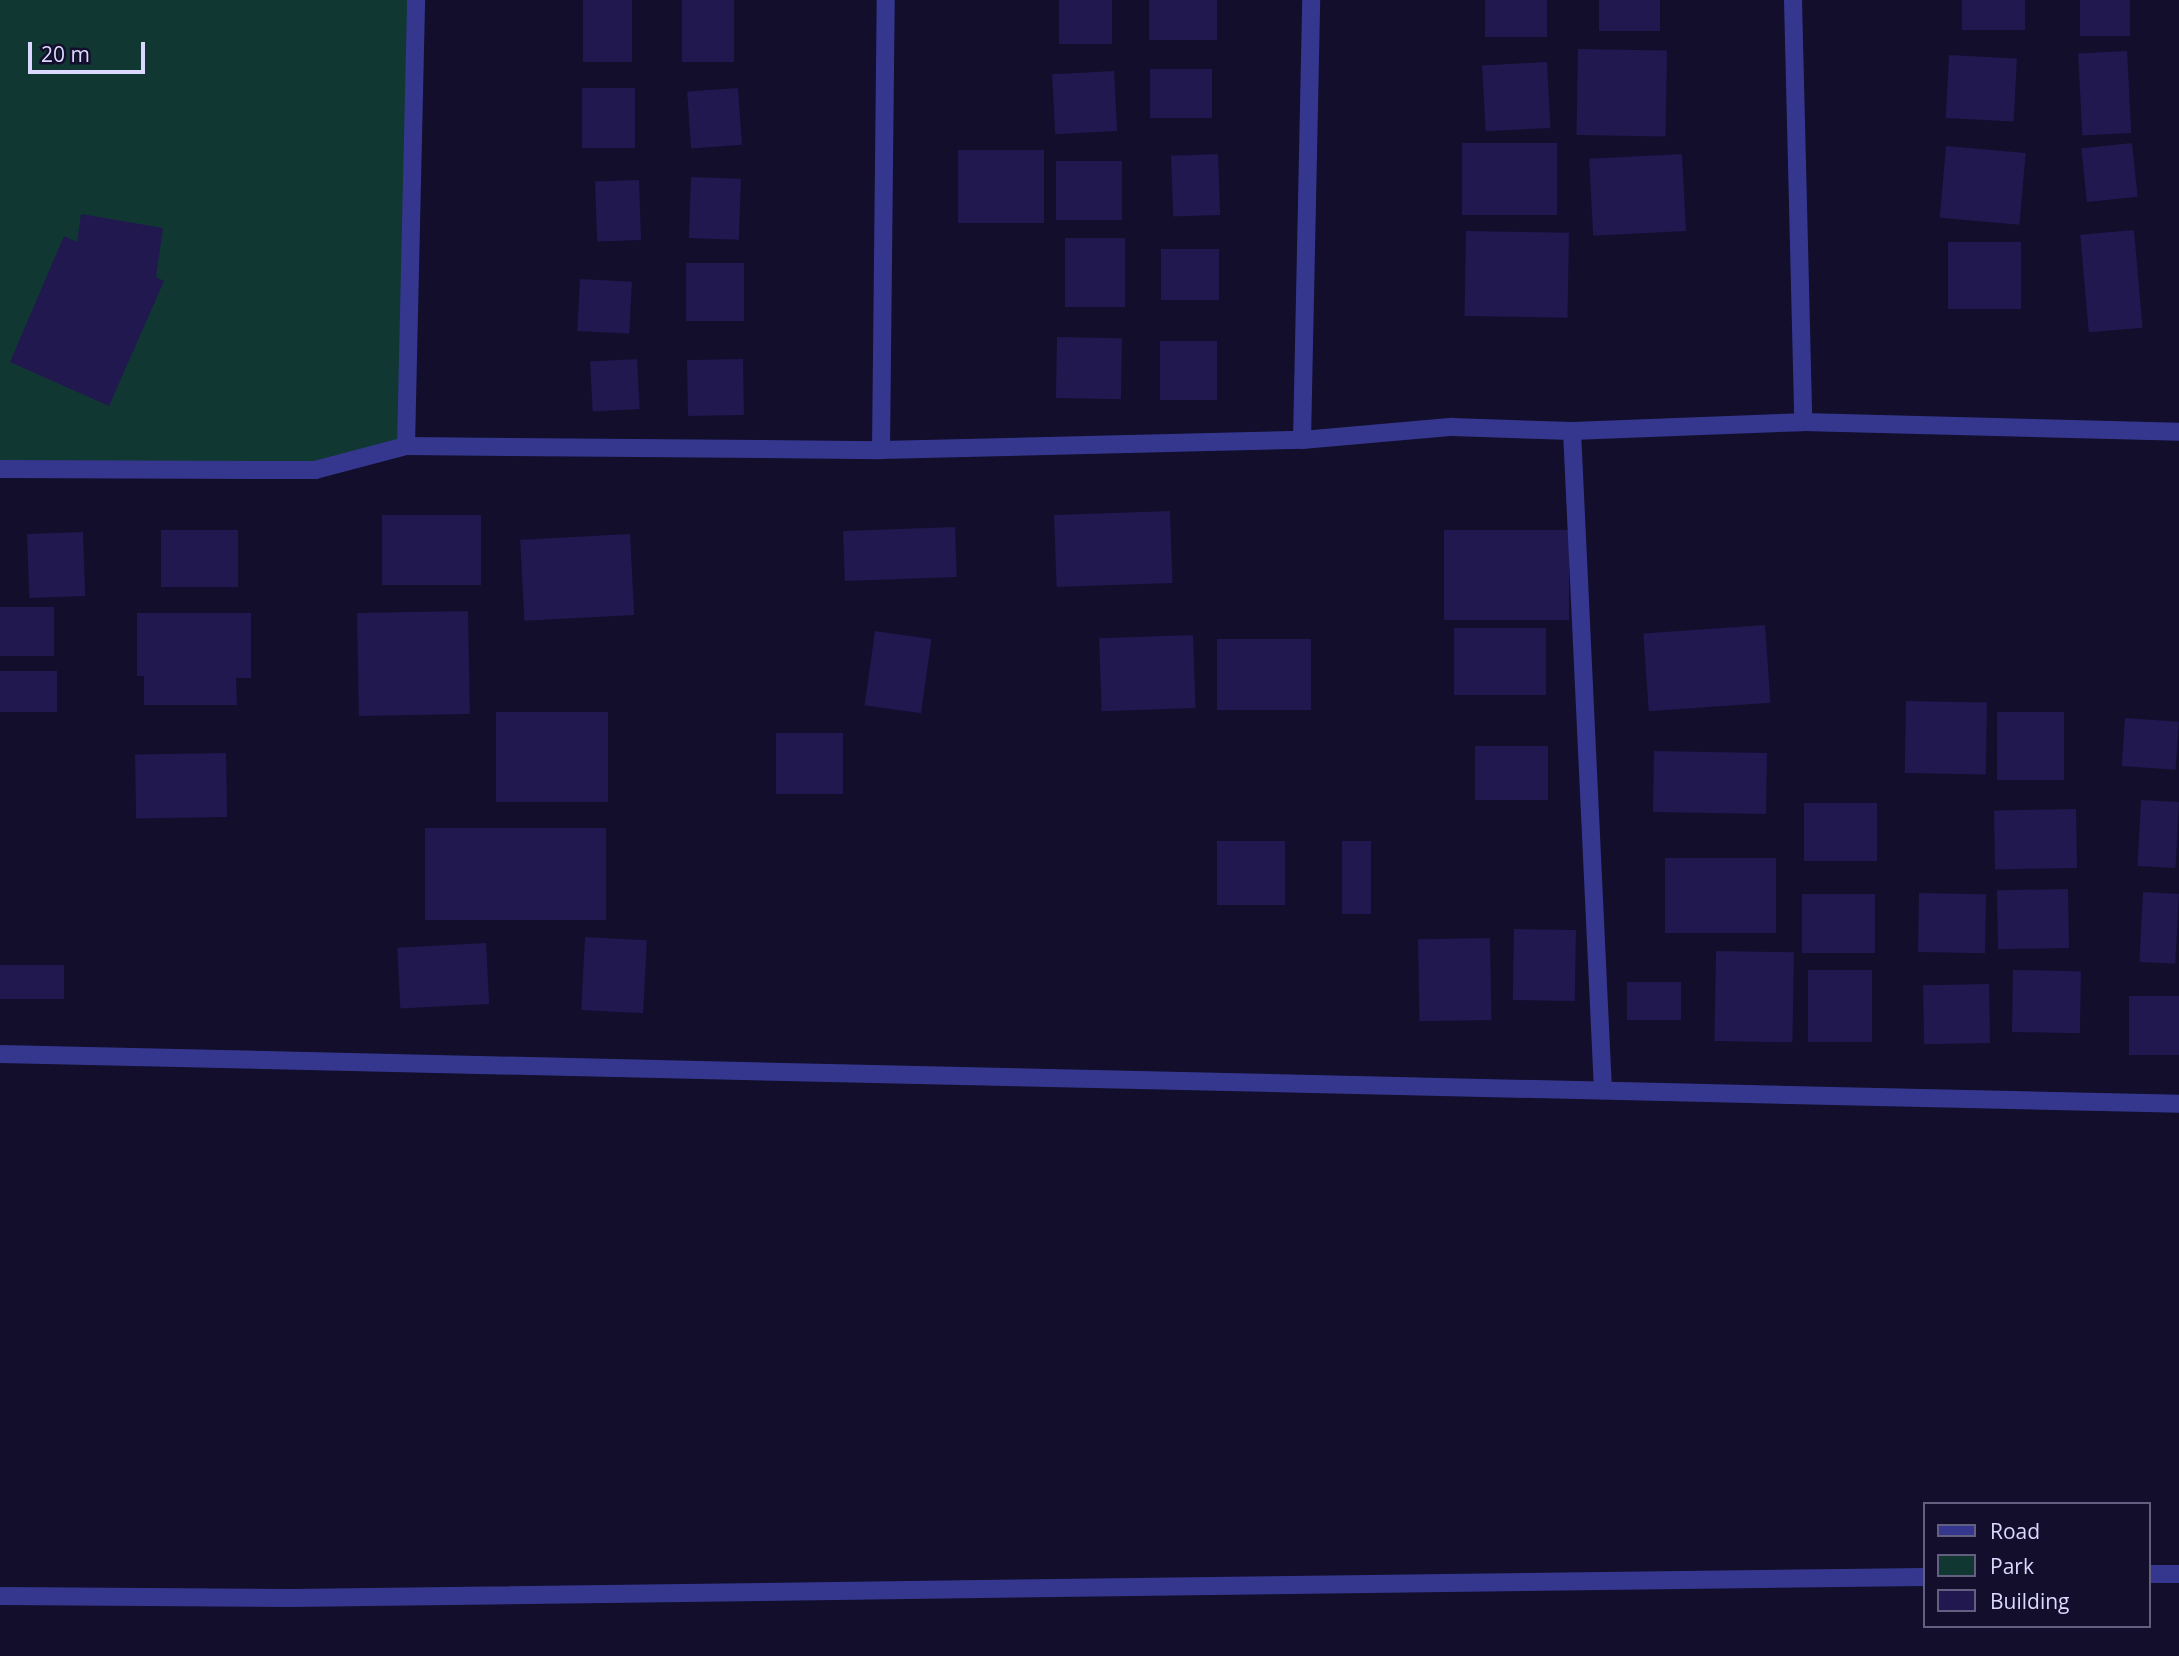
<!DOCTYPE html>
<html>
<head>
<meta charset="utf-8">
<style>
	body { margin:0 }
	#map { position:relative; width:2179px; height:1656px; overflow:hidden; background:#120e2c; font-family:"Open Sans",sans-serif }
	div>[style] { position:absolute }
	.green>* { inset:0; background:#113733 }
	.building>* { inset:0; background:#20184f; transform-origin:0 0 }
	.minor>* { height:18px; margin:-9px; padding:0 9px; transform-origin:9px; border-radius:9px; background:#35378f }
	span { translate:-50% -50%; white-space:nowrap; text-align:center; line-height:1.15; -webkit-text-stroke:6px #120e2c; paint-order:stroke }
	.legend { position:absolute; left:1923px; top:1502px; width:228px; height:126px; box-sizing:border-box; background:#120e2c; border:2px solid #625f80; margin:0; padding:9px 12px; list-style:none; font-size:21px; color:#dbd9ff }
	.legend li { display:flex; align-items:center; gap:14px; height:35px }
	.legend b { width:35px; border:2px solid #625f80 }
	.scale { position:absolute; left:28px; top:42px; width:117px; height:32px; box-sizing:border-box; border:4px solid #dbd9ff; border-top:0; padding-left:9px; font-size:21px; line-height:24px; white-space:nowrap; color:#dbd9ff; -webkit-text-stroke:5px #120e2c; paint-order:stroke }
</style>
</head>
<body>
<div id="map">
	<div class="green">
		<div style="clip-path:polygon(0 0,416px 0,406px 446px,315px 470px,0 469px)"></div>
	</div>
	<div class="building">
		<div style="left:583px;top:0;width:49px;height:62px"></div>
		<div style="left:682px;top:0;width:52px;height:62px"></div>
		<div style="left:1059px;top:0;width:53px;height:44px"></div>
		<div style="left:1149px;top:0;width:68px;height:40px"></div>
		<div style="left:1485px;top:0;width:62px;height:37px"></div>
		<div style="left:1599px;top:0;width:61px;height:31px"></div>
		<div style="left:1962px;top:0;width:63px;height:30px"></div>
		<div style="left:2080px;top:0;width:50px;height:36px"></div>
		<div style="left:1578px;top:49px;width:89px;height:86px;rotate:1deg"></div>
		<div style="left:2127px;top:51px;width:82px;height:49px;rotate:87deg"></div>
		<div style="left:1949px;top:55px;width:68px;height:63px;rotate:3deg"></div>
		<div style="left:1547px;top:62px;width:66px;height:65px;rotate:87deg"></div>
		<div style="left:1150px;top:69px;width:62px;height:49px"></div>
		<div style="left:1114px;top:71px;width:60px;height:62px;rotate:87deg"></div>
		<div style="left:582px;top:88px;width:53px;height:60px"></div>
		<div style="left:738px;top:88px;width:57px;height:51px;rotate:86deg"></div>
		<div style="left:1462px;top:143px;width:95px;height:72px"></div>
		<div style="left:2132px;top:143px;width:54px;height:51px;rotate:84deg"></div>
		<div style="left:1946px;top:146px;width:80px;height:72px;rotate:5deg"></div>
		<div style="left:958px;top:150px;width:86px;height:73px"></div>
		<div style="left:1218px;top:154px;width:61px;height:47px;rotate:88deg"></div>
		<div style="left:1682px;top:154px;width:77px;height:93px;rotate:87deg"></div>
		<div style="left:1056px;top:161px;width:66px;height:59px"></div>
		<div style="left:691px;top:177px;width:50px;height:61px;rotate:2deg"></div>
		<div style="left:639px;top:180px;width:60px;height:44px;rotate:88deg"></div>
		<div style="clip-path:polygon(81px 214px,163px 228px,156px 277px,164px 281px,109px 406px,10px 362px,64px 236px,77px 242px)"></div>
		<div style="left:2134px;top:230px;width:98px;height:54px;rotate:85deg"></div>
		<div style="left:1466px;top:231px;width:103px;height:85px;rotate:1deg"></div>
		<div style="left:1065px;top:238px;width:60px;height:69px"></div>
		<div style="left:1948px;top:242px;width:73px;height:67px"></div>
		<div style="left:1161px;top:249px;width:58px;height:51px"></div>
		<div style="left:686px;top:263px;width:58px;height:58px"></div>
		<div style="left:580px;top:279px;width:52px;height:52px;rotate:3deg"></div>
		<div style="left:1057px;top:337px;width:65px;height:61px;rotate:1deg"></div>
		<div style="left:1160px;top:341px;width:57px;height:59px"></div>
		<div style="left:637px;top:359px;width:50px;height:47px;rotate:87deg"></div>
		<div style="left:743px;top:359px;width:56px;height:56px;rotate:89deg"></div>
		<div style="left:1170px;top:511px;width:72px;height:116px;rotate:88deg"></div>
		<div style="left:382px;top:515px;width:99px;height:70px"></div>
		<div style="left:955px;top:527px;width:50px;height:112px;rotate:88deg"></div>
		<div style="left:161px;top:530px;width:77px;height:57px"></div>
		<div style="left:1444px;top:530px;width:125px;height:90px"></div>
		<div style="left:83px;top:532px;width:64px;height:56px;rotate:88deg"></div>
		<div style="left:630px;top:534px;width:81px;height:110px;rotate:87deg"></div>
		<div style="left:0;top:607px;width:54px;height:49px"></div>
		<div style="left:468px;top:611px;width:103px;height:111px;rotate:89deg"></div>
		<div style="clip-path:polygon(137px 613px,251px 613px,251px 678px,236px 678px,237px 705px,144px 705px,144px 676px,137px 676px)"></div>
		<div style="left:1765px;top:625px;width:78px;height:122px;rotate:86deg"></div>
		<div style="left:1454px;top:628px;width:92px;height:67px"></div>
		<div style="left:875px;top:631px;width:57px;height:75px;rotate:8deg"></div>
		<div style="left:1193px;top:635px;width:73px;height:94px;rotate:88deg"></div>
		<div style="left:1217px;top:639px;width:94px;height:71px"></div>
		<div style="left:0;top:671px;width:57px;height:41px"></div>
		<div style="left:1906px;top:701px;width:81px;height:72px;rotate:1deg"></div>
		<div style="left:496px;top:712px;width:112px;height:90px"></div>
		<div style="left:1997px;top:712px;width:67px;height:68px"></div>
		<div style="left:2125px;top:718px;width:54px;height:48px;rotate:4deg"></div>
		<div style="left:776px;top:733px;width:67px;height:61px"></div>
		<div style="left:1475px;top:746px;width:73px;height:54px"></div>
		<div style="left:1654px;top:751px;width:113px;height:61px;rotate:1deg"></div>
		<div style="left:226px;top:753px;width:64px;height:91px;rotate:89deg"></div>
		<div style="left:2141px;top:800px;width:38px;height:66px;rotate:3deg"></div>
		<div style="left:1804px;top:803px;width:73px;height:58px"></div>
		<div style="left:2076px;top:809px;width:59px;height:82px;rotate:89deg"></div>
		<div style="left:425px;top:828px;width:181px;height:92px"></div>
		<div style="left:1217px;top:841px;width:68px;height:64px"></div>
		<div style="left:1342px;top:841px;width:29px;height:73px"></div>
		<div style="left:1665px;top:858px;width:111px;height:75px"></div>
		<div style="left:2068px;top:889px;width:59px;height:71px;rotate:89deg"></div>
		<div style="left:2143px;top:892px;width:36px;height:70px;rotate:3deg"></div>
		<div style="left:1919px;top:893px;width:67px;height:59px;rotate:1deg"></div>
		<div style="left:1802px;top:894px;width:73px;height:59px"></div>
		<div style="left:1514px;top:929px;width:62px;height:71px;rotate:1deg"></div>
		<div style="left:585px;top:937px;width:62px;height:73px;rotate:3deg"></div>
		<div style="left:1490px;top:938px;width:82px;height:72px;rotate:89deg"></div>
		<div style="left:486px;top:943px;width:61px;height:89px;rotate:87deg"></div>
		<div style="left:1716px;top:951px;width:78px;height:90px;rotate:1deg"></div>
		<div style="left:64px;top:965px;width:34px;height:64px;rotate:90deg"></div>
		<div style="left:1808px;top:970px;width:64px;height:72px"></div>
		<div style="left:2013px;top:970px;width:68px;height:62px;rotate:1deg"></div>
		<div style="left:1627px;top:982px;width:54px;height:38px"></div>
		<div style="left:1989px;top:984px;width:59px;height:66px;rotate:89deg"></div>
		<div style="left:2179px;top:996px;width:59px;height:50px;rotate:90deg"></div>
	</div>
	<div class="minor">
		<div style="left:1793px;top:0;width:422px;rotate:88.6deg"></div>
		<div style="left:1572px;top:431px;width:660px;rotate:87.31deg"></div>
		<div style="left:1302px;top:440px;width:440px;rotate:-88.8deg"></div>
		<div style="left:406px;top:446px;width:446px;rotate:-88.7deg"></div>
		<div style="left:881px;top:450px;width:450px;rotate:-89.4deg"></div>
		<div style="left:0;top:469px;width:315px;rotate:0.2deg"></div>
		<div style="left:315px;top:470px;width:94px;rotate:-14.8deg"></div>
		<div style="left:406px;top:446px;width:475px;rotate:0.5deg"></div>
		<div style="left:881px;top:450px;width:421px;rotate:-1.4deg"></div>
		<div style="left:1302px;top:440px;width:151px;rotate:-5deg"></div>
		<div style="left:1452px;top:427px;width:120px;rotate:1.9deg"></div>
		<div style="left:1572px;top:431px;width:231px;rotate:-2.2deg"></div>
		<div style="left:1803px;top:422px;width:376px;rotate:1.5deg"></div>
		<div style="left:0;top:1054px;width:2180px;rotate:1.31deg"></div>
		<div style="left:2149px;top:1574px;width:30px"></div>
		<div style="left:0;top:1596px;width:290px;rotate:0.4deg"></div>
		<div style="left:290px;top:1598px;width:1635px;rotate:-0.74deg"></div>
	</div>
	<ul class="legend">
	<li><b style="height:9px;background:#35378f"></b>Road</li>
	<li><b style="height:19px;background:#113733"></b>Park</li>
	<li><b style="height:19px;background:#20184f"></b>Building</li>
	</ul>
	<div class="scale">20 m</div>
</div>
</body>
</html>
